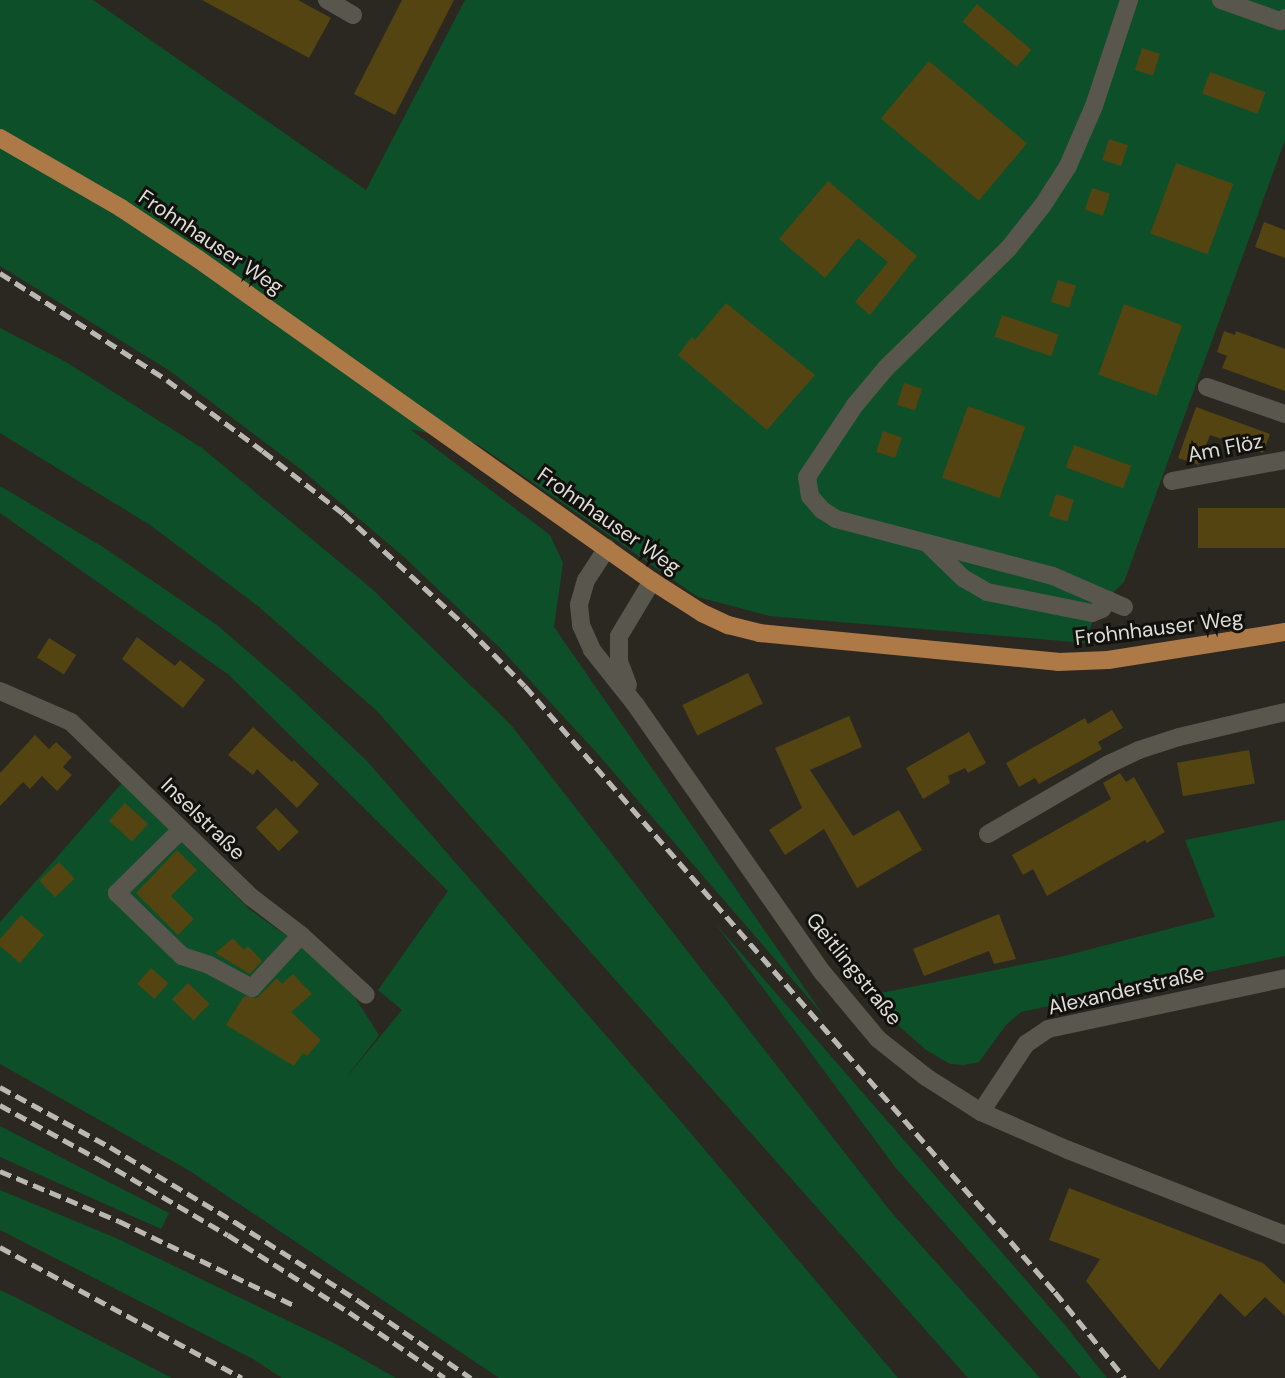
<!DOCTYPE html>
<html>
<head>
<meta charset="utf-8">
<style>
	body { margin:0 }
	#map { position:relative; width:1285px; height:1378px; overflow:hidden; background:#2a2821; font-family:"DM Sans",sans-serif }
	div>[style] { position:absolute }
	.green>* { inset:0; background:#0d4f29 }
	.building>* { inset:0; background:#534412; transform-origin:0 0 }
	.minor>* { height:18px; margin:-9px; padding:0 9px; transform-origin:9px; border-radius:9px; background:#59564e }
	.major>* { height:18px; margin:-9px; padding:0 9px; transform-origin:9px; border-radius:9px; background:#ac7947 }
	.rail>* { height:4.5px; margin-top:-2.25px; transform-origin:0; background:repeating-linear-gradient(90deg,#bab8b3 0 12px,transparent 0 18px) }
	span { translate:-50% -50%; white-space:nowrap; text-align:center; line-height:1.15; -webkit-text-stroke:6px #12110d; paint-order:stroke }
	.street-label { font-size:21px; color:#dfddd8 }
</style>
</head>
<body>
<div id="map">
	<div class="green">
		<div style="clip-path:polygon(0 0,93px 0,366px 190px,465px 0,1285px 0,1285px 140px,1124px 582px,1098px 607px,1085px 643px,770px 616px,698px 597px,477px 444px,410px 429px,550px 535px,563px 563px,554px 627px,824px 1016px,596px 752px,502px 650px,404px 557px,303px 471px,170px 371px,0 266px)"></div>
		<div style="clip-path:polygon(0 328px,66px 362px,202px 448px,372px 589px,511px 725px,891px 1212px,1040px 1378px,968px 1378px,377px 711px,259px 607px,150px 525px,0 433px)"></div>
		<div style="clip-path:polygon(0 486px,103px 547px,217px 625px,292px 690px,367px 761px,683px 1124px,898px 1378px,499px 1378px,190px 1171px,0 1064px,0 922px,122px 783px,249px 909px,308px 951px,354px 996px,379px 1035px,346px 1078px,402px 1010px,378px 990px,448px 891px,229px 675px,0 513px)"></div>
		<div style="clip-path:polygon(1285px 820px,1285px 956px,1021px 1012px,1006px 1025px,979px 1062px,964px 1065px,950px 1064px,926px 1050px,900px 1027px,871px 995px,1060px 957px,1215px 917px,1185px 840px)"></div>
		<div style="clip-path:polygon(715px 923px,1065px 1325px,1107px 1378px,1081px 1378px,895px 1167px)"></div>
		<div style="clip-path:polygon(0 1126px,169px 1213px,161px 1229px,0 1157px)"></div>
		<div style="clip-path:polygon(0 1190px,116px 1238px,334px 1343px,396px 1378px,282px 1378px,253px 1359px,0 1230px)"></div>
		<div style="clip-path:polygon(0 1290px,17px 1298px,172px 1378px,0 1378px)"></div>
	</div>
	<div class="building">
		<div style="clip-path:polygon(202px 0,298px 0,331px 18px,309px 58px)"></div>
		<div style="clip-path:polygon(402px 0,454px 0,395px 115px,354px 94px)"></div>
		<div style="left:977px;top:4px;width:71px;height:23px;rotate:40deg"></div>
		<div style="left:1142px;top:48px;width:19px;height:23px;rotate:18deg"></div>
		<div style="left:929px;top:61px;width:128px;height:75px;rotate:40deg"></div>
		<div style="left:1210px;top:72px;width:59px;height:23px;rotate:20deg"></div>
		<div style="left:1109px;top:139px;width:20px;height:22px;rotate:18deg"></div>
		<div style="left:1176px;top:163px;width:61px;height:75px;rotate:20deg"></div>
		<div style="clip-path:polygon(828px 181px,917px 256px,870px 315px,855px 302px,888px 262px,858px 238px,825px 278px,779px 239px)"></div>
		<div style="left:1092px;top:188px;width:19px;height:23px;rotate:18deg"></div>
		<div style="clip-path:polygon(1264px 222px,1285px 230px,1285px 258px,1255px 247px)"></div>
		<div style="left:1058px;top:280px;width:19px;height:23px;rotate:18deg"></div>
		<div style="clip-path:polygon(726px 303px,815px 375px,767px 430px,678px 355px,692px 337px,695px 340px)"></div>
		<div style="left:1124px;top:304px;width:62px;height:75px;rotate:20deg"></div>
		<div style="left:1002px;top:315px;width:60px;height:23px;rotate:19deg"></div>
		<div style="clip-path:polygon(1224px 331px,1235px 335px,1236px 331px,1285px 349px,1285px 391px,1222px 368px,1227px 356px,1217px 352px)"></div>
		<div style="left:904px;top:383px;width:19px;height:23px;rotate:18deg"></div>
		<div style="left:968px;top:406px;width:61px;height:76px;rotate:20deg"></div>
		<div style="clip-path:polygon(1196px 407px,1270px 434px,1263px 453px,1210px 435px,1199px 465px,1178px 458px)"></div>
		<div style="left:883px;top:431px;width:20px;height:22px;rotate:18deg"></div>
		<div style="left:1074px;top:445px;width:61px;height:24px;rotate:20deg"></div>
		<div style="left:1056px;top:494px;width:19px;height:23px;rotate:18deg"></div>
		<div style="left:1285px;top:508px;width:40px;height:87px;rotate:90deg"></div>
		<div style="clip-path:polygon(137px 637px,175px 666px,180px 660px,205px 680px,183px 708px,122px 659px)"></div>
		<div style="left:49px;top:638px;width:32px;height:23px;rotate:32deg"></div>
		<div style="left:748px;top:673px;width:34px;height:73px;rotate:64deg"></div>
		<div style="clip-path:polygon(1112px 710px,1123px 728px,1098px 742px,1102px 749px,1039px 784px,1035px 778px,1019px 787px,1006px 763px,1085px 718px,1088px 724px)"></div>
		<div style="clip-path:polygon(849px 716px,862px 747px,810px 770px,853px 836px,899px 810px,922px 850px,857px 888px,824px 829px,785px 855px,769px 830px,802px 808px,775px 748px)"></div>
		<div style="clip-path:polygon(253px 727px,292px 762px,294px 760px,319px 784px,297px 808px,257px 769px,253px 775px,228px 755px)"></div>
		<div style="clip-path:polygon(969px 732px,986px 763px,968px 773px,965px 768px,948px 776px,950px 783px,923px 799px,906px 768px)"></div>
		<div style="clip-path:polygon(35px 735px,49px 749px,56px 742px,72px 757px,63px 767px,72px 775px,57px 791px,42px 776px,30px 789px,23px 782px,0 806px,0 773px)"></div>
		<div style="left:1249px;top:750px;width:34px;height:73px;rotate:80deg"></div>
		<div style="clip-path:polygon(1120px 773px,1126px 782px,1134px 777px,1165px 832px,1147px 843px,1145px 840px,1047px 896px,1033px 869px,1023px 875px,1012px 855px,1111px 799px,1103px 783px)"></div>
		<div style="left:125px;top:803px;width:31px;height:24px;rotate:42deg"></div>
		<div style="left:276px;top:808px;width:33px;height:28px;rotate:46deg"></div>
		<div style="clip-path:polygon(177px 850px,197px 870px,171px 896px,194px 919px,178px 935px,136px 893px)"></div>
		<div style="left:59px;top:862px;width:23px;height:27px;rotate:47deg"></div>
		<div style="clip-path:polygon(999px 914px,1016px 959px,994px 964px,989px 951px,924px 976px,913px 949px)"></div>
		<div style="clip-path:polygon(21px 915px,44px 935px,20px 963px,0 946px,0 939px)"></div>
		<div style="clip-path:polygon(233px 938px,244px 950px,248px 946px,262px 961px,250px 974px,215px 953px)"></div>
		<div style="left:151px;top:968px;width:23px;height:21px;rotate:41deg"></div>
		<div style="clip-path:polygon(293px 974px,312px 994px,291px 1012px,321px 1040px,307px 1056px,303px 1053px,294px 1066px,226px 1025px,244px 996px,257px 998px,277px 978px,282px 984px)"></div>
		<div style="left:188px;top:983px;width:30px;height:23px;rotate:44deg"></div>
		<div style="clip-path:polygon(1069px 1188px,1263px 1263px,1285px 1284px,1285px 1316px,1265px 1297px,1245px 1317px,1220px 1293px,1159px 1370px,1086px 1281px,1100px 1259px,1049px 1240px)"></div>
	</div>
	<div class="minor">
		<div style="left:327px;top:0;width:30px;rotate:30deg"></div>
		<div style="left:1221px;top:0;width:63px;rotate:19.6deg"></div>
		<div style="left:1280px;top:21px;width:6px;rotate:-31deg"></div>
		<div style="left:1207px;top:387px;width:83px;rotate:19.1deg"></div>
		<div style="left:1172px;top:481px;width:115px;rotate:-10.5deg"></div>
		<div style="left:928px;top:544px;width:49px;rotate:44.2deg"></div>
		<div style="left:963px;top:578px;width:28px;rotate:30deg"></div>
		<div style="left:987px;top:592px;width:107px;rotate:11.3deg"></div>
		<div style="left:1092px;top:613px;width:11px;rotate:-22deg"></div>
		<div style="left:1102px;top:609px;width:11px;rotate:-56deg"></div>
		<div style="left:607px;top:548px;width:38px;rotate:123deg"></div>
		<div style="left:586px;top:580px;width:26px;rotate:106deg"></div>
		<div style="left:579px;top:605px;width:20px;rotate:84deg"></div>
		<div style="left:581px;top:625px;width:27px;rotate:66deg"></div>
		<div style="left:592px;top:650px;width:69px;rotate:51.5deg"></div>
		<div style="left:635px;top:704px;width:328px;rotate:55.1deg"></div>
		<div style="left:823px;top:973px;width:86px;rotate:50.2deg"></div>
		<div style="left:878px;top:1039px;width:61px;rotate:38.4deg"></div>
		<div style="left:926px;top:1077px;width:65px;rotate:32.5deg"></div>
		<div style="left:981px;top:1112px;width:95px;rotate:23.6deg"></div>
		<div style="left:1068px;top:1150px;width:233px;rotate:21.4deg"></div>
		<div style="left:1124px;top:607px;width:77px;rotate:-156.4deg"></div>
		<div style="left:1053px;top:576px;width:224px;rotate:-165.3deg"></div>
		<div style="left:836px;top:519px;width:17px;rotate:-147deg"></div>
		<div style="left:822px;top:510px;width:18px;rotate:-131deg"></div>
		<div style="left:810px;top:496px;width:19px;rotate:-99deg"></div>
		<div style="left:807px;top:477px;width:87px;rotate:-56.3deg"></div>
		<div style="left:855px;top:405px;width:48px;rotate:-50deg"></div>
		<div style="left:886px;top:368px;width:170px;rotate:-44.3deg"></div>
		<div style="left:1008px;top:249px;width:56px;rotate:-51.5deg"></div>
		<div style="left:1043px;top:205px;width:46px;rotate:-57.3deg"></div>
		<div style="left:1068px;top:166px;width:65px;rotate:-66.6deg"></div>
		<div style="left:1094px;top:106px;width:112px;rotate:-71.7deg"></div>
		<div style="left:628px;top:685px;width:25px;rotate:-111deg"></div>
		<div style="left:619px;top:662px;width:26px;rotate:-90deg"></div>
		<div style="left:619px;top:636px;width:64px;rotate:-59deg"></div>
		<div style="left:0;top:691px;width:77px;rotate:23.6deg"></div>
		<div style="left:71px;top:722px;width:251px;rotate:44.2deg"></div>
		<div style="left:251px;top:897px;width:63px;rotate:37.2deg"></div>
		<div style="left:301px;top:935px;width:88px;rotate:42.7deg"></div>
		<div style="left:181px;top:830px;width:90px;rotate:135.5deg"></div>
		<div style="left:117px;top:893px;width:91px;rotate:44.1deg"></div>
		<div style="left:182px;top:956px;width:28px;rotate:18deg"></div>
		<div style="left:209px;top:965px;width:49px;rotate:28.1deg"></div>
		<div style="left:252px;top:988px;width:72px;rotate:-47.2deg"></div>
		<div style="left:988px;top:834px;width:138px;rotate:-30.1deg"></div>
		<div style="left:1107px;top:765px;width:35px;rotate:-25deg"></div>
		<div style="left:1139px;top:750px;width:42px;rotate:-18deg"></div>
		<div style="left:1179px;top:737px;width:109px;rotate:-13.3deg"></div>
		<div style="left:981px;top:1112px;width:82px;rotate:-56.5deg"></div>
		<div style="left:1026px;top:1044px;width:27px;rotate:-34deg"></div>
		<div style="left:1048px;top:1029px;width:242px;rotate:-12.1deg"></div>
	</div>
	<div class="major">
		<div style="left:0;top:138px;width:140px;rotate:30deg"></div>
		<div style="left:121px;top:208px;width:92px;rotate:33.5deg"></div>
		<div style="left:198px;top:259px;width:557px;rotate:35.35deg"></div>
		<div style="left:652px;top:581px;width:59px;rotate:32.6deg"></div>
		<div style="left:702px;top:613px;width:29px;rotate:25deg"></div>
		<div style="left:728px;top:625px;width:32px;rotate:14deg"></div>
		<div style="left:759px;top:633px;width:300px;rotate:5.5deg"></div>
		<div style="left:1058px;top:662px;width:50px;rotate:-2.3deg"></div>
		<div style="left:1108px;top:660px;width:179px;rotate:-9deg"></div>
	</div>
	<div class="rail">
		<div style="left:0;top:273px;width:198px;rotate:32.6deg"></div>
		<div style="left:167px;top:380px;width:119px;rotate:36.5deg"></div>
		<div style="left:263px;top:451px;width:103px;rotate:37.9deg"></div>
		<div style="left:344px;top:514px;width:168px;rotate:42.6deg"></div>
		<div style="left:468px;top:628px;width:81px;rotate:45.5deg"></div>
		<div style="left:525px;top:686px;width:805px;rotate:48.83deg"></div>
		<div style="left:1055px;top:1292px;width:111px;rotate:50.9deg"></div>
		<div style="left:0;top:1087px;width:125px;rotate:28.6deg"></div>
		<div style="left:110px;top:1147px;width:146px;rotate:31deg"></div>
		<div style="left:235px;top:1222px;width:147px;rotate:32.5deg"></div>
		<div style="left:359px;top:1301px;width:136px;rotate:34.5deg"></div>
		<div style="left:0;top:1105px;width:114px;rotate:28.8deg"></div>
		<div style="left:100px;top:1160px;width:148px;rotate:30.4deg"></div>
		<div style="left:228px;top:1235px;width:143px;rotate:32.5deg"></div>
		<div style="left:349px;top:1312px;width:116px;rotate:34.5deg"></div>
		<div style="left:0;top:1171px;width:129px;rotate:22.8deg"></div>
		<div style="left:119px;top:1221px;width:196px;rotate:25.7deg"></div>
		<div style="left:0;top:1247px;width:275px;rotate:28.4deg"></div>
	</div>
	<div class="street-label">
		<span style="left:211px;top:242px;rotate:34deg">Frohnhauser Weg</span>
		<span style="left:1225px;top:448px;rotate:-11deg">Am Flöz</span>
		<span style="left:609px;top:521px;rotate:35deg">Frohnhauser Weg</span>
		<span style="left:1159px;top:628px;rotate:-7deg">Frohnhauser Weg</span>
		<span style="left:203px;top:819px;rotate:44deg">Inselstraße</span>
		<span style="left:854px;top:969px;rotate:51deg">Geitlingstraße</span>
		<span style="left:1126px;top:990px;rotate:-13deg">Alexanderstraße</span>
	</div>
</div>
</body>
</html>
